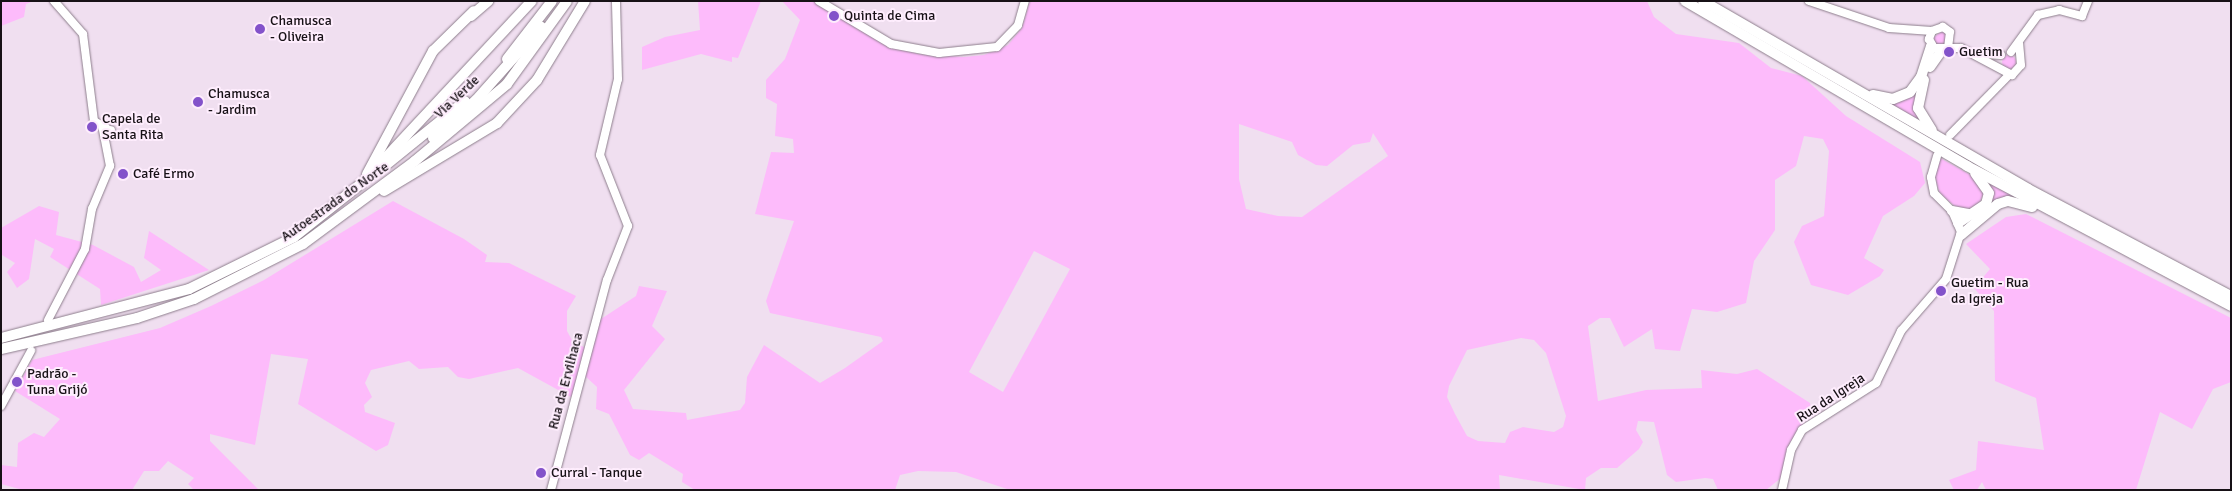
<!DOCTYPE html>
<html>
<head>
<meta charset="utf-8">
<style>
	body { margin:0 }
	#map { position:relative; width:2232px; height:491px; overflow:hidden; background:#f0dff0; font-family:Signika,sans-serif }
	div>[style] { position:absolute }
	.green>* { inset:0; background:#fdbbfb }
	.round { border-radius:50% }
	.roads { filter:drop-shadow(0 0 1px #8d7e8c) drop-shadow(0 0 1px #8d7e8c) }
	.secondary>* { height:8px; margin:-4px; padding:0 4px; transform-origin:4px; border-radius:4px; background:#fff }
	.highway>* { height:10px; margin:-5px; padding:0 5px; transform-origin:5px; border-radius:5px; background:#fff }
	.dots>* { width:14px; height:14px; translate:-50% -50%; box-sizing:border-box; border:2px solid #feedfd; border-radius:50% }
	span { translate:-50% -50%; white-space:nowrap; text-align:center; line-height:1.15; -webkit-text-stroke:4px #feedfd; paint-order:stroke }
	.poi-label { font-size:14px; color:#171116 }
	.left { translate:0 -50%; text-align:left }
	.street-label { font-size:14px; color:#171116 }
	.frame { position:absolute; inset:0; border:2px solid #171116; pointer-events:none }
</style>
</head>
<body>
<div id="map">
	<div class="green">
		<div style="clip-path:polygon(1px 1px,34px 1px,26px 4px,24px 17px,1px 26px)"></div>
		<div style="clip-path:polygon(698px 1px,761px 1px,738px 58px,732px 57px,732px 62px,701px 54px,642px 70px,642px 47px,665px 37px,700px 30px)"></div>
		<div style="clip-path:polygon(evenodd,782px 1px,824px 1px,917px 54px,964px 57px,984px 55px,1008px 45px,1022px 28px,1030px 1px,1647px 1px,1654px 17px,1676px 34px,1739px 43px,1771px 68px,1802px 76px,1846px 116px,1920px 162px,1925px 183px,1914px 196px,1883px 216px,1864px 258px,1884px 270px,1880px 276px,1848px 295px,1811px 285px,1794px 242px,1802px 226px,1824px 216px,1829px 151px,1823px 139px,1804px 136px,1796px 166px,1775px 180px,1775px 230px,1754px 261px,1746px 303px,1717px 312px,1692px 309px,1680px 351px,1655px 349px,1652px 329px,1624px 347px,1610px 318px,1600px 318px,1588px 326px,1598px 401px,1646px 390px,1702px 388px,1701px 370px,1737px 374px,1757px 369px,1810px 403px,1811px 411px,1790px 444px,1781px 478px,1766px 490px,1718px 490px,1713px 479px,1705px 478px,1676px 482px,1667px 475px,1654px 422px,1638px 421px,1636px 430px,1643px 442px,1639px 449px,1617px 468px,1601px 468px,1586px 478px,1585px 490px,1499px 475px,1500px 490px,1010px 490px,956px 472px,918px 471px,900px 475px,895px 490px,695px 490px,682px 482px,683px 474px,649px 453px,639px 460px,630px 455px,609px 414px,596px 409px,597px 387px,585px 376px,571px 397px,518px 368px,469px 379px,458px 377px,448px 367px,419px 369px,409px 361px,371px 370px,365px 383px,372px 397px,364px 405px,365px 412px,395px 423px,388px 445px,376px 451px,298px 404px,308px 359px,271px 354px,255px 445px,210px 434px,210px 441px,259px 490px,194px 490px,188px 484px,194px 478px,168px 461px,159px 471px,144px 471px,132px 490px,23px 490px,1px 484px,1px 465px,17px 467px,18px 443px,34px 433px,44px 437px,60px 419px,15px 391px,32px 360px,160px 328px,211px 306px,264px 280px,393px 201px,464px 239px,487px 255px,485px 262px,509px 263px,576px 296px,567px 311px,567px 331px,573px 342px,584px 347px,590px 348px,598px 321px,636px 296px,639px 286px,667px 291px,652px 326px,665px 339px,624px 390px,633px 409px,686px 413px,687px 420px,740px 410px,745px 403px,747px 377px,764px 345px,820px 383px,845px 368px,883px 341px,881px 337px,770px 313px,766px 301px,794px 221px,755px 214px,771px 152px,794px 153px,793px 139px,775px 136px,777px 104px,766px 98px,766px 80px,785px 59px,800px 20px,782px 1px,1239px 124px,1292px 142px,1298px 155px,1316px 165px,1327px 166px,1353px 145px,1370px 142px,1373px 133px,1388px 156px,1302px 217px,1278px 216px,1246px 209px,1239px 179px,1239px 124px,782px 1px,1034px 251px,1070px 269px,1003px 392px,969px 372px,1034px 251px,782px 1px,1521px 338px,1534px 340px,1546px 353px,1566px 416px,1563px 427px,1554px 432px,1523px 427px,1510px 432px,1505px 443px,1478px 441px,1467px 436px,1455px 414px,1447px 397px,1449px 386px,1467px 350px,1521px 338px)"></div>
		<div style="clip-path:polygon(1942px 31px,1946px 34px,1945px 44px,1936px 45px,1933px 38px)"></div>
		<div class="round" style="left:2002px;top:55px;width:14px;height:14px"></div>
		<div style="clip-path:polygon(1917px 88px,1921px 122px,1885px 101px)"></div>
		<div style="clip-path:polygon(1940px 158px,1974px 177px,1984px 192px,1977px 209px,1961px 211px,1940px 194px,1934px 174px)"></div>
		<div style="clip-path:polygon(1986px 180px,2017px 198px,1990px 205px)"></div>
		<div style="clip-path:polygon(39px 206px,59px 212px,56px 235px,93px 245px,134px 267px,141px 282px,161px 270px,144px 258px,149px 231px,209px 270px,101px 305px,100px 289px,50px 257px,54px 249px,35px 239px,29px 279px,17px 288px,7px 272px,15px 263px,2px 255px,1px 228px)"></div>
		<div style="clip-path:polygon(2026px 214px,2231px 318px,2231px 382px,2213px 389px,2192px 429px,2160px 412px,2136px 490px,1986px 490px,1982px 482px,1977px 490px,1954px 490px,1949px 480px,1976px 470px,1978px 441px,2044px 450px,2036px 398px,1995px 381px,1994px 311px,1974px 288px,1990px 269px,1966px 244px,2006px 217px)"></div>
	</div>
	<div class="roads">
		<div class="secondary">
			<div style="left:54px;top:1px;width:44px;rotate:48.7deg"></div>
			<div style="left:83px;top:34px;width:88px;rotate:82.8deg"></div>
			<div style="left:94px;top:121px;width:14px;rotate:30deg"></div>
			<div style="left:819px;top:1px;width:84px;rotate:30.8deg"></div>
			<div style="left:891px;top:44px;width:49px;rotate:10.6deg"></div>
			<div style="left:939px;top:53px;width:58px;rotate:-5.9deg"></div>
			<div style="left:997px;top:47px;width:30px;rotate:-46deg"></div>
			<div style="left:1018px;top:25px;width:25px;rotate:-74deg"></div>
			<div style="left:1809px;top:1px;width:84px;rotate:18.6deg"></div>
			<div style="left:1889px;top:28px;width:43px;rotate:4deg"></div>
			<div style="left:1948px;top:48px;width:16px;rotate:-83deg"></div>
			<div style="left:1950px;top:32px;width:9px;rotate:-144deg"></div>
			<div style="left:1943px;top:27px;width:12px;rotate:160deg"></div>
			<div style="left:1932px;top:31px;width:9px;rotate:111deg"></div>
			<div style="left:1929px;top:39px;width:10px;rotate:61deg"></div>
			<div style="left:1934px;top:48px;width:27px"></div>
			<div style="left:1961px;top:48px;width:58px;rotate:27.9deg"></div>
			<div style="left:2012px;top:75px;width:13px;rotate:-48deg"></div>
			<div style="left:2021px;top:65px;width:21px;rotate:-95deg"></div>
			<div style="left:2011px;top:52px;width:46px;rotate:-53.9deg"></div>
			<div style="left:2038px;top:15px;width:22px;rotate:-13deg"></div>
			<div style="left:2059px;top:10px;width:24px;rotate:15deg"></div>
			<div style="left:2082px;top:16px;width:16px;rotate:-68deg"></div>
			<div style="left:1986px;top:54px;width:15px;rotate:4deg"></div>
			<div style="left:105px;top:133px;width:5px;rotate:22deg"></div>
			<div style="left:110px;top:135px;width:5px;rotate:-79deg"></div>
			<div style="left:1950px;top:135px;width:84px;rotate:-45.5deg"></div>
			<div style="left:48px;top:320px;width:80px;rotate:-62.5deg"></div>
			<div style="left:85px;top:249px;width:41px;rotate:-80.1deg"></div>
			<div style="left:92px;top:209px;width:47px;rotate:-67.3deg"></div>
			<div style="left:110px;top:166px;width:42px;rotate:-101deg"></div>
			<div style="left:1px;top:406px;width:63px;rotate:-61.4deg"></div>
			<div style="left:551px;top:490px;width:217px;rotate:-75.1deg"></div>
			<div style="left:607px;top:280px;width:58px;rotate:-68.7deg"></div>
			<div style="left:628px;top:226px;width:76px;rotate:-111.5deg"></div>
			<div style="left:600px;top:155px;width:78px;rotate:-76.7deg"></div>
			<div style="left:618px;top:79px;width:78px;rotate:-91.5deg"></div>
			<div style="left:1782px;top:490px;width:41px;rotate:-77.3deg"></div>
			<div style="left:1791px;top:450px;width:23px;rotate:-61deg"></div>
			<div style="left:1802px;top:430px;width:88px;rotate:-32.4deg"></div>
			<div style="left:1876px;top:383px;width:58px;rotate:-64.3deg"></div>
			<div style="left:1901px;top:331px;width:69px;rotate:-49.1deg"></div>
			<div style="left:1946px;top:279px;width:49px;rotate:-72.3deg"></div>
			<div style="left:1961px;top:232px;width:23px;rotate:-113deg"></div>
			<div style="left:1952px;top:211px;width:25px;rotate:-135deg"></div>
			<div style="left:1934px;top:193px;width:16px;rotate:-101deg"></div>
			<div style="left:1931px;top:177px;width:22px;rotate:-74deg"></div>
		</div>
		<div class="highway">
			<div style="left:1685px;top:1px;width:327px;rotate:30.3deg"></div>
			<div style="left:1967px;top:166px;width:299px;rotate:27.9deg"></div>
			<div style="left:1703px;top:1px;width:375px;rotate:30deg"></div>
			<div style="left:2028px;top:189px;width:229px;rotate:27.8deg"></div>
			<div style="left:471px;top:16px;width:23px;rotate:-41deg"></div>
			<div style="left:507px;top:59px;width:73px;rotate:-52.2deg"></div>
			<div style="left:1930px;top:67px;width:19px;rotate:-55deg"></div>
			<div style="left:1924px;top:80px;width:29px;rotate:102deg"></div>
			<div style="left:1918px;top:108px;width:26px;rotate:58deg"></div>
			<div style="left:1873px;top:95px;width:20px;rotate:11deg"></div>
			<div style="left:1893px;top:99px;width:18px;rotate:-22deg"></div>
			<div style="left:1910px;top:92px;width:19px;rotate:-54deg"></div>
			<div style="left:1921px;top:77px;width:33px;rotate:-72deg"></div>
			<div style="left:433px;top:138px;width:57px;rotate:-41.5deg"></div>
			<div style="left:476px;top:100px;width:98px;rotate:-48.3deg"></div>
			<div style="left:387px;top:164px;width:100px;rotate:-38.9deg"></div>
			<div style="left:367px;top:174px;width:140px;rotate:-61.8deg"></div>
			<div style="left:433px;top:51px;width:57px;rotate:-44.3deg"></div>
			<div style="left:384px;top:191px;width:132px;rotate:-31deg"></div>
			<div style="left:497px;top:123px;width:59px;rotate:-47.1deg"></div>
			<div style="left:537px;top:80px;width:92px;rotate:-58.7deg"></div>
			<div style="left:1952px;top:211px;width:22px;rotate:10deg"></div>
			<div style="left:1958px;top:223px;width:34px;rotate:-34deg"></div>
			<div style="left:1986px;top:204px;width:11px;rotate:-75deg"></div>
			<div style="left:1989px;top:193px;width:24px;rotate:-125deg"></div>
			<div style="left:1961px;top:235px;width:48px;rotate:-40deg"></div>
			<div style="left:1998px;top:204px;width:10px;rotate:-17deg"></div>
			<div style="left:2008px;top:201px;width:25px;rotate:14deg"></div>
			<div style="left:1px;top:338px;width:194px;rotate:-14.6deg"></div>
			<div style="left:189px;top:289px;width:117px;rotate:-26.3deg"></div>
			<div style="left:294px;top:237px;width:87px;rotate:-38.5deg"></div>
			<div style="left:362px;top:183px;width:249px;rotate:-47deg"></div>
			<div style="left:1px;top:349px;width:139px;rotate:-12.8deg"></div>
			<div style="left:137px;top:318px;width:60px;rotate:-18.4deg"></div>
			<div style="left:194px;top:299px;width:122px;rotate:-26.8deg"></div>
			<div style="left:303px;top:244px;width:139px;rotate:-36.5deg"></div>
			<div style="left:415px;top:161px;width:120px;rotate:-39.9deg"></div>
			<div style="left:507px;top:84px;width:102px;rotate:-54.1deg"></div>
		</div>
	</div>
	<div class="dots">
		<div style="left:834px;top:16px;background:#8352ca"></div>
		<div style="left:260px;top:29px;background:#8352ca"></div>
		<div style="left:1949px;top:52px;background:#8352ca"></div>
		<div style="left:198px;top:102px;background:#8352ca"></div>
		<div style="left:92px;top:127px;background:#8352ca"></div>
		<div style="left:123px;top:174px;background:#8352ca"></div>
		<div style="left:1941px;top:291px;background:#8352ca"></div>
		<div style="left:17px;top:382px;background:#8352ca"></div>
		<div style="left:541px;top:473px;background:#8352ca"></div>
	</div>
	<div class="poi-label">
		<span class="left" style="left:844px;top:16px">Quinta de Cima</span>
		<span class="left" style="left:270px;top:29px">Chamusca<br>- Oliveira</span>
		<span class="left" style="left:1959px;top:52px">Guetim</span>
		<span class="left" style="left:208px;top:102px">Chamusca<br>- Jardim</span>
		<span class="left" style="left:102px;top:127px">Capela de<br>Santa Rita</span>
		<span class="left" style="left:133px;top:174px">Café Ermo</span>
		<span class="left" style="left:1951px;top:291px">Guetim - Rua<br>da Igreja</span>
		<span class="left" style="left:27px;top:382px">Padrão -<br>Tuna Grijó</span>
		<span class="left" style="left:551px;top:473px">Curral - Tanque</span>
	</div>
	<div class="street-label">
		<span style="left:457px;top:97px;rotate:-43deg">Via Verde</span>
		<span style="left:335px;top:202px;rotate:-35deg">Autoestrada do Norte</span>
		<span style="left:566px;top:381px;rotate:-75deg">Rua da Ervilhaca</span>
		<span style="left:1831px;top:398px;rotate:-33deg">Rua da Igreja</span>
	</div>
	<div class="frame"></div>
</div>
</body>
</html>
